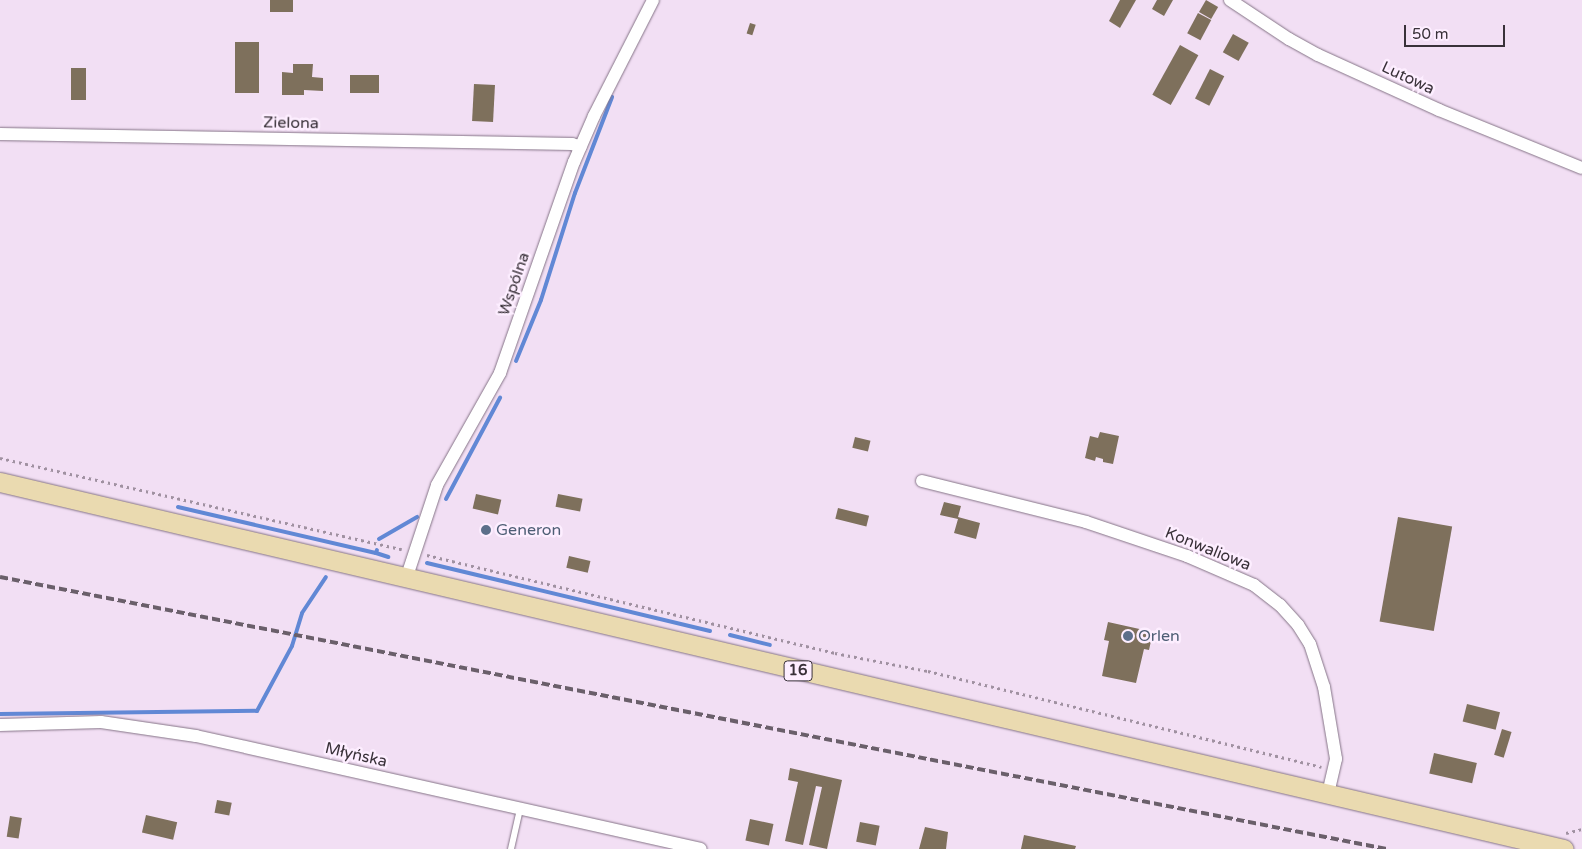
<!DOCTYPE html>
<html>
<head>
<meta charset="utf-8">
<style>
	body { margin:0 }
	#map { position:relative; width:1582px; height:849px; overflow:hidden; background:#f2dff4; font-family:"Varela Round",sans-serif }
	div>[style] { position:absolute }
	.stream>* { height:4px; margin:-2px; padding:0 2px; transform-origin:2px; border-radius:2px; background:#6188d5 }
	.building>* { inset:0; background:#7e705c; transform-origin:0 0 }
	.path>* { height:2.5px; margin-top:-1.25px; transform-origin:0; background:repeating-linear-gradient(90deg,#a091a1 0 2.5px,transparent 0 6.5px) }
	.roads { filter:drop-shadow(0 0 1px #857487) drop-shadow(0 0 1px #857487) }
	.service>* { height:6px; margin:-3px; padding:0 3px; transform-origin:3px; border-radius:3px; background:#fff }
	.minor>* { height:12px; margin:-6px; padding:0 6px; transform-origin:6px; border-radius:6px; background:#fff }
	.primary>* { height:19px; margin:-9.5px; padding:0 9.5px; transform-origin:9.5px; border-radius:9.5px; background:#eadab0 }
	.rail>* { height:4px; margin-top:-2px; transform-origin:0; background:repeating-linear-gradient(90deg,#6a5f6a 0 8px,transparent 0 12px) }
	.dots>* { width:14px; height:14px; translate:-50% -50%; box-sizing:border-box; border:2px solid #fdeeff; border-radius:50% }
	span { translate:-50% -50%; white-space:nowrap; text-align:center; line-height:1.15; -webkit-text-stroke:5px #fdeeff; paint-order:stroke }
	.shield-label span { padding:1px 4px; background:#fdeeff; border:1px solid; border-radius:4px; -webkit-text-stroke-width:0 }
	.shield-label { font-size:15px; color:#393139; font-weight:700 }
	.street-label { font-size:16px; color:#393139 }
	.service-label { font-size:16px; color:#4e5e75 }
	.left { translate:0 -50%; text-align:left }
	.scale { position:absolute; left:1404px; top:25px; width:101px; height:22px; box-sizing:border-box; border:2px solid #393139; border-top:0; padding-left:6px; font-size:15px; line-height:18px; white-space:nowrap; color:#393139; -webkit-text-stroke:4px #fdeeff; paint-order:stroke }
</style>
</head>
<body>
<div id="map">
	<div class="stream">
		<div style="left:516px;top:361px;width:66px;rotate:-67.7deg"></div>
		<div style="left:541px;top:300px;width:112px;rotate:-72.4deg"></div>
		<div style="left:575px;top:193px;width:103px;rotate:-68.9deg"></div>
		<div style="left:446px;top:499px;width:115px;rotate:-61.9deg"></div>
		<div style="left:178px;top:507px;width:203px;rotate:13.1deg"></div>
		<div style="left:376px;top:553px;width:3px;rotate:-72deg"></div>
		<div style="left:379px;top:539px;width:44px;rotate:-30.1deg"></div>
		<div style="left:376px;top:553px;width:13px;rotate:18deg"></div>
		<div style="left:427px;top:563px;width:291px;rotate:13.5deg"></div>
		<div style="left:730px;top:635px;width:41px;rotate:14deg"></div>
		<div style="left:0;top:714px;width:257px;rotate:-0.7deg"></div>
		<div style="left:257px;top:711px;width:74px;rotate:-61.7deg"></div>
		<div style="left:292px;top:646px;width:34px;rotate:-73deg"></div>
		<div style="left:302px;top:613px;width:43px;rotate:-56.3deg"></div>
	</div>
	<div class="building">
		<div style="left:270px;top:0;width:23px;height:12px"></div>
		<div style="clip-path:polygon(1120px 0,1136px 0,1120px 28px,1109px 21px)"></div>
		<div style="clip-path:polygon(1157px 0,1173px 0,1164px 16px,1152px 9px)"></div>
		<div style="left:1206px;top:0;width:14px;height:14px;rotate:30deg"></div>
		<div style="left:1198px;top:13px;width:15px;height:23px;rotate:28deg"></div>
		<div style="left:750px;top:23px;width:6px;height:11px;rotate:18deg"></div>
		<div style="left:1233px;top:34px;width:18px;height:21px;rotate:29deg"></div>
		<div style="left:235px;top:42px;width:24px;height:51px"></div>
		<div style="left:1180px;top:45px;width:21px;height:57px;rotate:29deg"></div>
		<div style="clip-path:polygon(293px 64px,313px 64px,312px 77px,323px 78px,323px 91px,304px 90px,304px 95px,282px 95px,282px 72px,293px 73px)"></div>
		<div style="left:71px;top:68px;width:15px;height:32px"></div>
		<div style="left:1210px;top:69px;width:16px;height:33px;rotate:27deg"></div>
		<div style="left:350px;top:75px;width:29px;height:18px"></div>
		<div style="left:474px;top:84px;width:21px;height:37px;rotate:3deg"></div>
		<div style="clip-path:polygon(1100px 432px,1119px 436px,1113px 464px,1103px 462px,1103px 459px,1096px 457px,1095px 461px,1085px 458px,1090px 436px,1098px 438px)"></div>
		<div style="left:855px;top:437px;width:16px;height:11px;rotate:14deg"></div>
		<div style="left:476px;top:494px;width:26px;height:15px;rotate:13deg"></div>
		<div style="left:558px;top:494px;width:25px;height:13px;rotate:11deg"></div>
		<div style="clip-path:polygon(944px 502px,961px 506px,958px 517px,980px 523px,976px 539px,954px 533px,958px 519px,940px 515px)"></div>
		<div style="left:838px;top:508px;width:32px;height:11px;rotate:14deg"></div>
		<div style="left:1398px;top:517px;width:55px;height:106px;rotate:10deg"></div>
		<div style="left:569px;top:556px;width:22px;height:12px;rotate:13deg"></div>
		<div style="clip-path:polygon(1108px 622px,1153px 632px,1149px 650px,1144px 649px,1136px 683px,1102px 676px,1109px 641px,1104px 640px)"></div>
		<div style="left:1467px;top:704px;width:34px;height:18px;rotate:14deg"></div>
		<div style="left:1502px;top:729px;width:10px;height:27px;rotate:17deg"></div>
		<div style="left:1434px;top:753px;width:44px;height:21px;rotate:13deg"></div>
		<div style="clip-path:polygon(790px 768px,842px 780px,827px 849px,809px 845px,822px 787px,816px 786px,803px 845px,785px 841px,798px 782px,788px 780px)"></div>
		<div style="left:217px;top:800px;width:15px;height:13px;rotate:11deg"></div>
		<div style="left:146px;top:815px;width:32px;height:18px;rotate:13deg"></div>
		<div style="left:10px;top:816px;width:12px;height:21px;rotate:9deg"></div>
		<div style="left:750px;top:819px;width:24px;height:22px;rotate:12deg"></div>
		<div style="left:860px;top:822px;width:20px;height:20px;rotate:11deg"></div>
		<div style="clip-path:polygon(925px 827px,948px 832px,946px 849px,919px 849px)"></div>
		<div style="clip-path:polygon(1024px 835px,1076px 846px,1075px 849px,1021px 849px)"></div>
	</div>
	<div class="path">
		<div style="left:0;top:458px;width:412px;rotate:12.8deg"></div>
		<div style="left:427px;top:555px;width:420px;rotate:13.5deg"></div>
		<div style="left:835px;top:653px;width:95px;rotate:11deg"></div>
		<div style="left:928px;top:671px;width:405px;rotate:13.7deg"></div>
		<div style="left:1566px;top:833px;width:16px;rotate:-14deg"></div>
	</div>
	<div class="roads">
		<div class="service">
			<div style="left:511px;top:849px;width:41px;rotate:-77.3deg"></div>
		</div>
		<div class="minor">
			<div style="left:1230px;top:0;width:71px;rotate:33.5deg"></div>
			<div style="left:1289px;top:39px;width:33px;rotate:29deg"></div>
			<div style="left:1318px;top:55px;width:133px;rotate:24.4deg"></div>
			<div style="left:1439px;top:110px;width:154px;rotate:22.1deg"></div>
			<div style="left:0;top:134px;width:572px;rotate:1deg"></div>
			<div style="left:572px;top:144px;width:9px;rotate:18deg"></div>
			<div style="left:922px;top:481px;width:169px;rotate:14deg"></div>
			<div style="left:1086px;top:522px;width:107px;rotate:18.6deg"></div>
			<div style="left:1187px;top:556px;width:73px;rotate:23.4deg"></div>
			<div style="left:1254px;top:585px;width:33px;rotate:38deg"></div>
			<div style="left:1280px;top:605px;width:27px;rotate:48deg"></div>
			<div style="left:1298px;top:625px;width:22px;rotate:58deg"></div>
			<div style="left:1310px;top:644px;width:45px;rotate:72deg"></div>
			<div style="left:1324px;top:687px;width:73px;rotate:80.5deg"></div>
			<div style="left:1336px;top:759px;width:36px;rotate:103deg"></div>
			<div style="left:406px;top:579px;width:99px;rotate:-71.7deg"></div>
			<div style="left:437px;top:485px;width:129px;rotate:-60.6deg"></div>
			<div style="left:500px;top:373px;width:224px;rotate:-70.7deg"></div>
			<div style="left:574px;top:162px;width:50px;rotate:-66.5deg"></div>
			<div style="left:594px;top:116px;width:130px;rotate:-63deg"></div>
			<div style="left:0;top:725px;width:101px;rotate:-1.7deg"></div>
			<div style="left:101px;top:722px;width:96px;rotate:8.4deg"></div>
			<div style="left:196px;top:736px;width:517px;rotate:12.61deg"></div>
		</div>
		<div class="primary">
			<div style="left:0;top:482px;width:1606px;rotate:13.21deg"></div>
		</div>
	</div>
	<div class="rail">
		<div style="left:0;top:577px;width:1413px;rotate:11.1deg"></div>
	</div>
	<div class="dots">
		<div style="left:486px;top:530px;background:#5c6f8a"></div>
		<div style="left:1128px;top:636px;background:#5c6f8a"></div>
	</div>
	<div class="shield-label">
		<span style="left:798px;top:671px">16</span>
	</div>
	<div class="street-label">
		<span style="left:1408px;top:78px;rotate:25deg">Lutowa</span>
		<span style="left:291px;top:123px;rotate:1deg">Zielona</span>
		<span style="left:514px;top:284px;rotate:-71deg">Wspólna</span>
		<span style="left:1208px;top:549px;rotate:22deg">Konwaliowa</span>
		<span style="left:356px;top:755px;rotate:13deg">Młyńska</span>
	</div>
	<div class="service-label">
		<span class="left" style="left:496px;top:530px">Generon</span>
		<span class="left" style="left:1138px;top:636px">Orlen</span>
	</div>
	<div class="scale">50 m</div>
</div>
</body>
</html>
